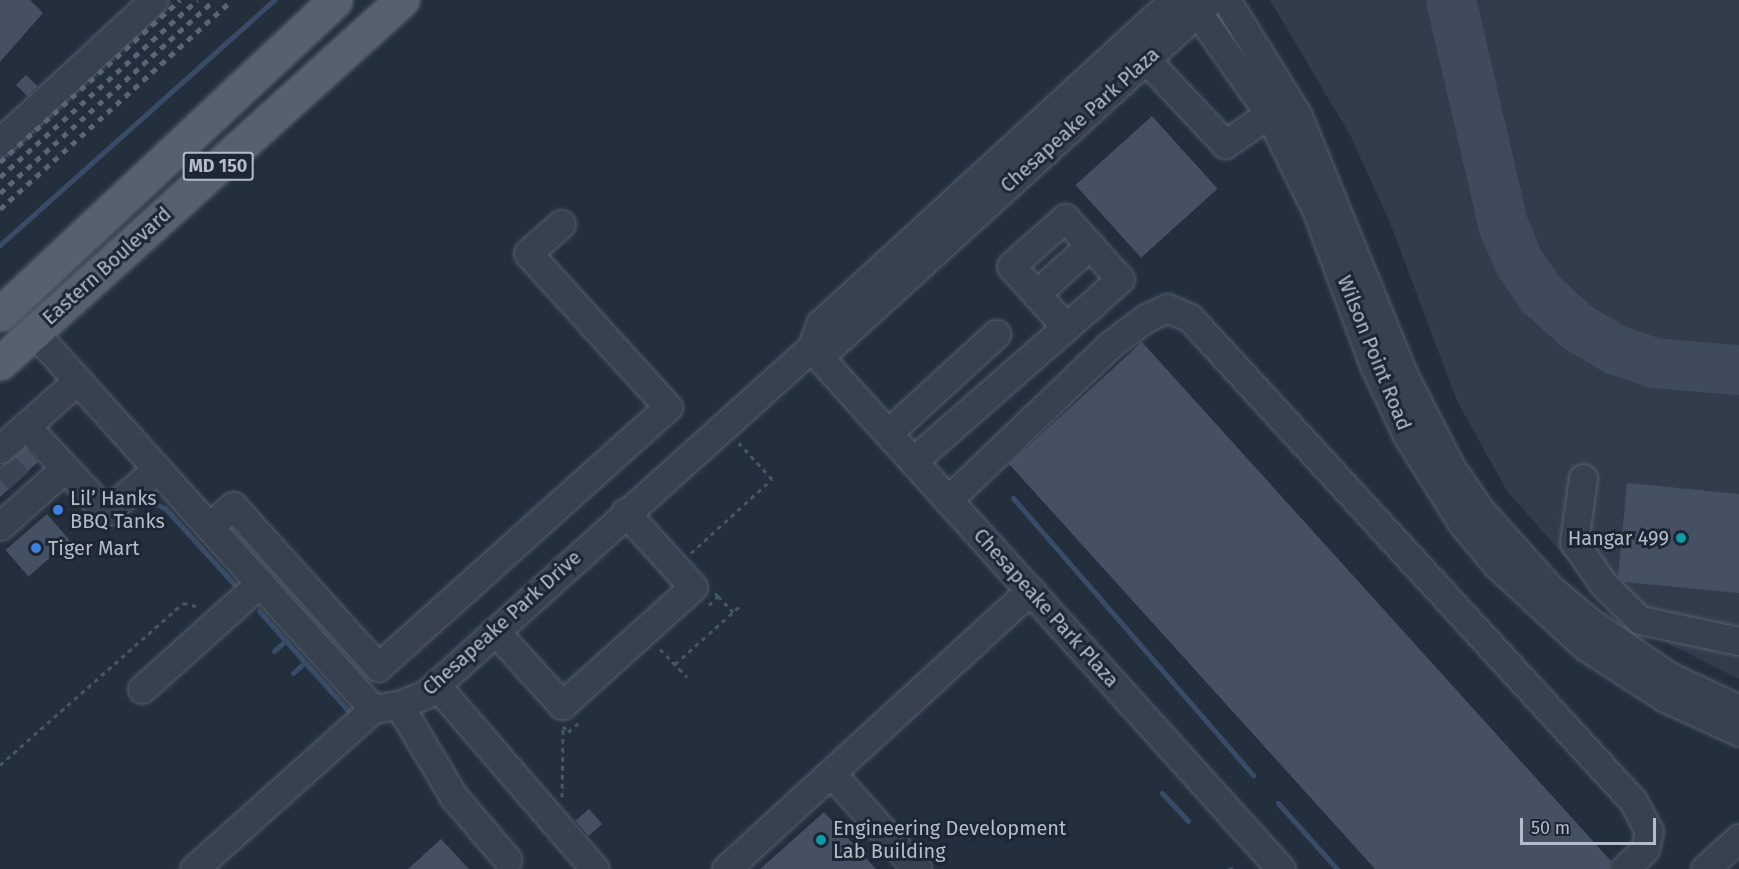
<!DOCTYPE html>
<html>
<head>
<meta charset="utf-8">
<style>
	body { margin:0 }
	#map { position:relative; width:1739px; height:869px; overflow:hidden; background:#242f3e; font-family:"Fira Sans",sans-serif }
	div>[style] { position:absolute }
	.airport>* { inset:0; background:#323c4b }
	.stream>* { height:5px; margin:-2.5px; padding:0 2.5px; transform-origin:2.5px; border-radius:2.5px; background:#394c67 }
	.taxiway>* { height:50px; margin:-25px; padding:0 25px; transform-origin:25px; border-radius:25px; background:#3f4a5a }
	.building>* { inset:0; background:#455162; transform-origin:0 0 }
	.minor-tunnel>* { height:27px; margin-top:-13.5px; transform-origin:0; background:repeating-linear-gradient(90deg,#3a4453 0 27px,transparent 0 41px) }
	.path>* { height:3px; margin-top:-1.5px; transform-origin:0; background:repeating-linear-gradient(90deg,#44595c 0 4.5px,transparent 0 9px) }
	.roads { filter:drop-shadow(0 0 2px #565f6c) drop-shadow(0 0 2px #565f6c) }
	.minor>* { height:27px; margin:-13.5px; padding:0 13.5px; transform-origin:13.5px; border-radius:13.5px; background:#38414e }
	.major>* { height:33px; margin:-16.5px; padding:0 16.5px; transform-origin:16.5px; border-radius:16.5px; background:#56606e }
	.rail>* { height:4.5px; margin-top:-2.25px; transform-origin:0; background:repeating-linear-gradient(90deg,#5a6575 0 6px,transparent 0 12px) }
	.dots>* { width:16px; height:16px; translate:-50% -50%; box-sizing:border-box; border:3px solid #1d2633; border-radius:50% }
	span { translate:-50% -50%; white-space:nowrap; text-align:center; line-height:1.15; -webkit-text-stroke:6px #1d2633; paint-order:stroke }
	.shield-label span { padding:2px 4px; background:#1d2633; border:2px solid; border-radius:4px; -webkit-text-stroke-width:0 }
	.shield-label { font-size:18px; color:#b4bcc9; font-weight:700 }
	.street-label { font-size:20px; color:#b4bcc9 }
	.poi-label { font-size:20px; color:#b4bcc9 }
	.left { translate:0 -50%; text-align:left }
	.right { translate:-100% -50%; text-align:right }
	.scale { position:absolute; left:1520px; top:818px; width:136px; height:27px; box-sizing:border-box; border:3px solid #b4bcc9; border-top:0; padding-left:8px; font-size:18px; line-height:21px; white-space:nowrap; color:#b4bcc9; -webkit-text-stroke:4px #1d2633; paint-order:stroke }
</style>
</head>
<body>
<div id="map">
	<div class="airport">
		<div style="clip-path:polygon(1270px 0,1739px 0,1739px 679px,1671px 645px,1593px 588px,1507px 491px,1457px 401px,1390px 223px,1351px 137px)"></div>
	</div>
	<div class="stream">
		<div style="left:0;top:245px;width:368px;rotate:-41.8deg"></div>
		<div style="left:1013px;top:498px;width:367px;rotate:49.1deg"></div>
		<div style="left:152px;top:503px;width:14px;rotate:21deg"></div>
		<div style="left:165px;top:508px;width:103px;rotate:47.8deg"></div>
		<div style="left:259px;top:611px;width:138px;rotate:48.2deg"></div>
		<div style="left:274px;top:651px;width:15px;rotate:-42deg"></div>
		<div style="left:293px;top:673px;width:15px;rotate:-42deg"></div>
		<div style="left:1162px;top:793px;width:38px;rotate:47deg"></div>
		<div style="left:1278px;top:803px;width:89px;rotate:48.2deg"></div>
		<div style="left:1230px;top:869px;width:1px"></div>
	</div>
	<div class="taxiway">
		<div style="left:1451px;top:0;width:233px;rotate:76.9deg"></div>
		<div style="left:1504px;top:227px;width:40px;rotate:66.6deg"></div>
		<div style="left:1520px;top:264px;width:38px;rotate:55deg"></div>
		<div style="left:1542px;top:295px;width:47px;rotate:42.4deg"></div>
		<div style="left:1577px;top:327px;width:45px;rotate:30.5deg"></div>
		<div style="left:1616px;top:350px;width:40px;rotate:18.9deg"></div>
		<div style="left:1654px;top:363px;width:85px;rotate:4.7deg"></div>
	</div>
	<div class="building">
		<div style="clip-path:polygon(0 0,30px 0,43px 13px,0 62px)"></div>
		<div style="left:26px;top:75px;width:16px;height:14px;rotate:45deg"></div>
		<div style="left:1152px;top:116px;width:98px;height:103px;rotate:48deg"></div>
		<div style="clip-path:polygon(1142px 342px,1611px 861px,1609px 869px,1375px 869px,1009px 464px)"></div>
		<div style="clip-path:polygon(25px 448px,38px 462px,0 497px,0 467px)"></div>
		<div style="clip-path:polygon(1627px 483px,1739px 494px,1739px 593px,1624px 582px,1618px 577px)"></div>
		<div style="left:47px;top:514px;width:35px;height:55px;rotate:49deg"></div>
		<div style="left:589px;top:809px;width:20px;height:18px;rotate:49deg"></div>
		<div style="clip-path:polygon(824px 812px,876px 869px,760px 869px)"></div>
		<div style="clip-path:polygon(441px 839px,469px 869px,408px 869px)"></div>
	</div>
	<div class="minor-tunnel">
		<div style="left:4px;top:464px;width:22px;rotate:47deg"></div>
	</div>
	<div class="path">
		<div style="left:691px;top:553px;width:110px;rotate:-42.4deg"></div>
		<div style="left:772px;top:479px;width:49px;rotate:-132.5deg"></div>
		<div style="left:718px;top:596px;width:22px;rotate:47deg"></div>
		<div style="left:709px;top:605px;width:13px;rotate:-45deg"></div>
		<div style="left:718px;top:596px;width:7px;rotate:-135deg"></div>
		<div style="left:660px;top:649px;width:39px;rotate:46deg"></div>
		<div style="left:675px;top:664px;width:90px;rotate:-41.8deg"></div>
		<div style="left:563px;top:726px;width:8px;rotate:50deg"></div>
		<div style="left:568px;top:732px;width:16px;rotate:-40deg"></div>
		<div style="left:0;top:765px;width:244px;rotate:-41.5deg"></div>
		<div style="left:183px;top:603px;width:18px;rotate:13deg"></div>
		<div style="left:562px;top:797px;width:68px;rotate:-89.2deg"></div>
	</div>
	<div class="roads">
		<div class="minor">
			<div style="left:1189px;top:0;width:139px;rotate:54.9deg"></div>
			<div style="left:1269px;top:114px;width:109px;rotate:63.9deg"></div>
			<div style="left:1317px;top:212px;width:163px;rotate:69.6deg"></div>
			<div style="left:1374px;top:365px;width:77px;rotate:64.8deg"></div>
			<div style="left:1407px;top:435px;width:104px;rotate:58deg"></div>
			<div style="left:1462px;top:523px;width:53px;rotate:50.3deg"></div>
			<div style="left:1496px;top:564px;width:122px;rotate:42.7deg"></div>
			<div style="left:1586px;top:647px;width:94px;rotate:32.8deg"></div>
			<div style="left:1665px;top:698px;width:81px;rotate:24.7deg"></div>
			<div style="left:1226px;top:0;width:134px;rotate:58.1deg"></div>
			<div style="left:1297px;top:114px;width:283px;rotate:67.8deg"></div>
			<div style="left:1404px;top:376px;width:101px;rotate:62.9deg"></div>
			<div style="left:1450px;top:466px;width:53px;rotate:55.7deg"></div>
			<div style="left:1480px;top:510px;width:106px;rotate:48.1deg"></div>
			<div style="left:1551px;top:589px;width:51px;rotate:40.2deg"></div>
			<div style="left:1590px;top:622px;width:96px;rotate:34.4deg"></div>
			<div style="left:1669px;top:676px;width:77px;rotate:25.2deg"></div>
			<div style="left:1135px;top:48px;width:132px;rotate:46.8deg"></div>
			<div style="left:1225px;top:144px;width:53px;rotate:-34.3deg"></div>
			<div style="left:0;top:142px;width:209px;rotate:-42.7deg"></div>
			<div style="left:1036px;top:294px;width:73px;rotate:-42.2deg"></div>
			<div style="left:34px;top:332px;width:507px;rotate:48.04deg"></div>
			<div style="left:373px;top:709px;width:26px;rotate:-9deg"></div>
			<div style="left:399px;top:705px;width:29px;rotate:-22deg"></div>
			<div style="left:426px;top:694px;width:518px;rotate:-41.95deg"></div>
			<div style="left:811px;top:348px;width:26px;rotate:-69deg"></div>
			<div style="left:820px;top:324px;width:480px;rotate:-42.5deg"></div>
			<div style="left:811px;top:348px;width:702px;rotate:47.95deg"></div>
			<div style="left:811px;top:348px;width:19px;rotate:-3deg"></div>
			<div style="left:830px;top:347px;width:514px;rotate:-42.32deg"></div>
			<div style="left:26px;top:426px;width:117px;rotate:47.1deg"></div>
			<div style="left:106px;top:512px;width:67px;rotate:-40.1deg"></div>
			<div style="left:888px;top:433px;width:147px;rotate:-42.5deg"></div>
			<div style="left:0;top:449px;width:104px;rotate:-41.5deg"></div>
			<div style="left:913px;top:461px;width:232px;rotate:-41.2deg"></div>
			<div style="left:1088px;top:308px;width:43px;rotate:-42.2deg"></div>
			<div style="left:1120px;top:279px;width:82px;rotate:-132deg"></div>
			<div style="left:1065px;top:218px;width:72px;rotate:138.4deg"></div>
			<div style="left:1011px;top:266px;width:82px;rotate:48deg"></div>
			<div style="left:1583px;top:478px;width:65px;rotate:98deg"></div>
			<div style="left:1574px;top:542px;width:52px;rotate:55.1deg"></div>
			<div style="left:1604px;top:585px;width:50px;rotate:44.2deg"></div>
			<div style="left:1640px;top:620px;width:101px;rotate:12deg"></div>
			<div style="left:948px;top:500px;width:226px;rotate:-43.7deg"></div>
			<div style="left:1111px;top:344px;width:44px;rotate:-36.6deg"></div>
			<div style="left:1146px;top:318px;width:23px;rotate:-25deg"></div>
			<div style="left:1167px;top:308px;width:25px;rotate:23deg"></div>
			<div style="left:1190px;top:318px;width:655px;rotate:47.47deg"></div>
			<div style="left:1633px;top:801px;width:34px;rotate:62deg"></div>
			<div style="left:1649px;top:831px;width:18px;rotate:103deg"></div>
			<div style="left:1645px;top:849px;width:29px;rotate:136deg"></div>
			<div style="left:0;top:526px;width:87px;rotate:-41.7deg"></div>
			<div style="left:209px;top:527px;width:32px;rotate:-41deg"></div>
			<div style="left:233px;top:506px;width:217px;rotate:48deg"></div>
			<div style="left:378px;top:667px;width:389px;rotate:-41.9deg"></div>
			<div style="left:668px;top:407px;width:208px;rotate:-132.3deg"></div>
			<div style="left:528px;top:253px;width:44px;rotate:-41.3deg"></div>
			<div style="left:495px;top:631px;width:100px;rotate:47.8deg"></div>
			<div style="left:562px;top:705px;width:176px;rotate:-42deg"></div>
			<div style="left:693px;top:587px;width:101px;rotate:-132.2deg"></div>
			<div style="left:436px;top:685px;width:243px;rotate:49.2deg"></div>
			<div style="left:142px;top:689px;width:159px;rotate:-41.9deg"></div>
			<div style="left:399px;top:705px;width:107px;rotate:59.1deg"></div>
			<div style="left:454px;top:797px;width:82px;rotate:49.5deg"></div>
			<div style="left:831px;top:773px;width:129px;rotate:48.1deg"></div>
			<div style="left:194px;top:869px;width:240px;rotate:-41.8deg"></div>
			<div style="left:726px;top:869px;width:413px;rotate:-42.5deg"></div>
			<div style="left:1705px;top:869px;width:46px;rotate:-42.4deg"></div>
		</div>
		<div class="major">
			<div style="left:0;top:314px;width:459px;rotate:-43.1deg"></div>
			<div style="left:0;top:363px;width:542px;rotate:-42.08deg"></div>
		</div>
	</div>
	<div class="rail">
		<div style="left:0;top:162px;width:242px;rotate:-42deg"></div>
		<div style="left:0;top:177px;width:265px;rotate:-41.9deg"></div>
		<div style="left:0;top:193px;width:288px;rotate:-42deg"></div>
		<div style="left:0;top:209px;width:312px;rotate:-42deg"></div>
	</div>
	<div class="dots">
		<div style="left:58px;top:510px;background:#3f7fe0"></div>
		<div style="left:1681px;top:538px;background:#0f9aa8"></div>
		<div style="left:36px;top:548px;background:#3f7fe0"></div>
		<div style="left:821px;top:840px;background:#0f9aa8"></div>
	</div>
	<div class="shield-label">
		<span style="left:218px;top:166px">MD 150</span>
	</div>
	<div class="street-label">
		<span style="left:1080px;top:120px;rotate:-42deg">Chesapeake Park Plaza</span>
		<span style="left:107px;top:266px;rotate:-42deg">Eastern Boulevard</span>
		<span style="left:1374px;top:353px;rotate:68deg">Wilson Point Road</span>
		<span style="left:1046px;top:608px;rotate:48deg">Chesapeake Park Plaza</span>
		<span style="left:502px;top:623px;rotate:-42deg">Chesapeake Park Drive</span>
	</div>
	<div class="poi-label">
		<span class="left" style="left:70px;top:510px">Lil’ Hanks<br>BBQ Tanks</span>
		<span class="right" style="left:1669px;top:538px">Hangar 499</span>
		<span class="left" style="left:48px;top:548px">Tiger Mart</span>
		<span class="left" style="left:833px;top:840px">Engineering Development<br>Lab Building</span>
	</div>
	<div class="scale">50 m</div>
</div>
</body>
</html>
